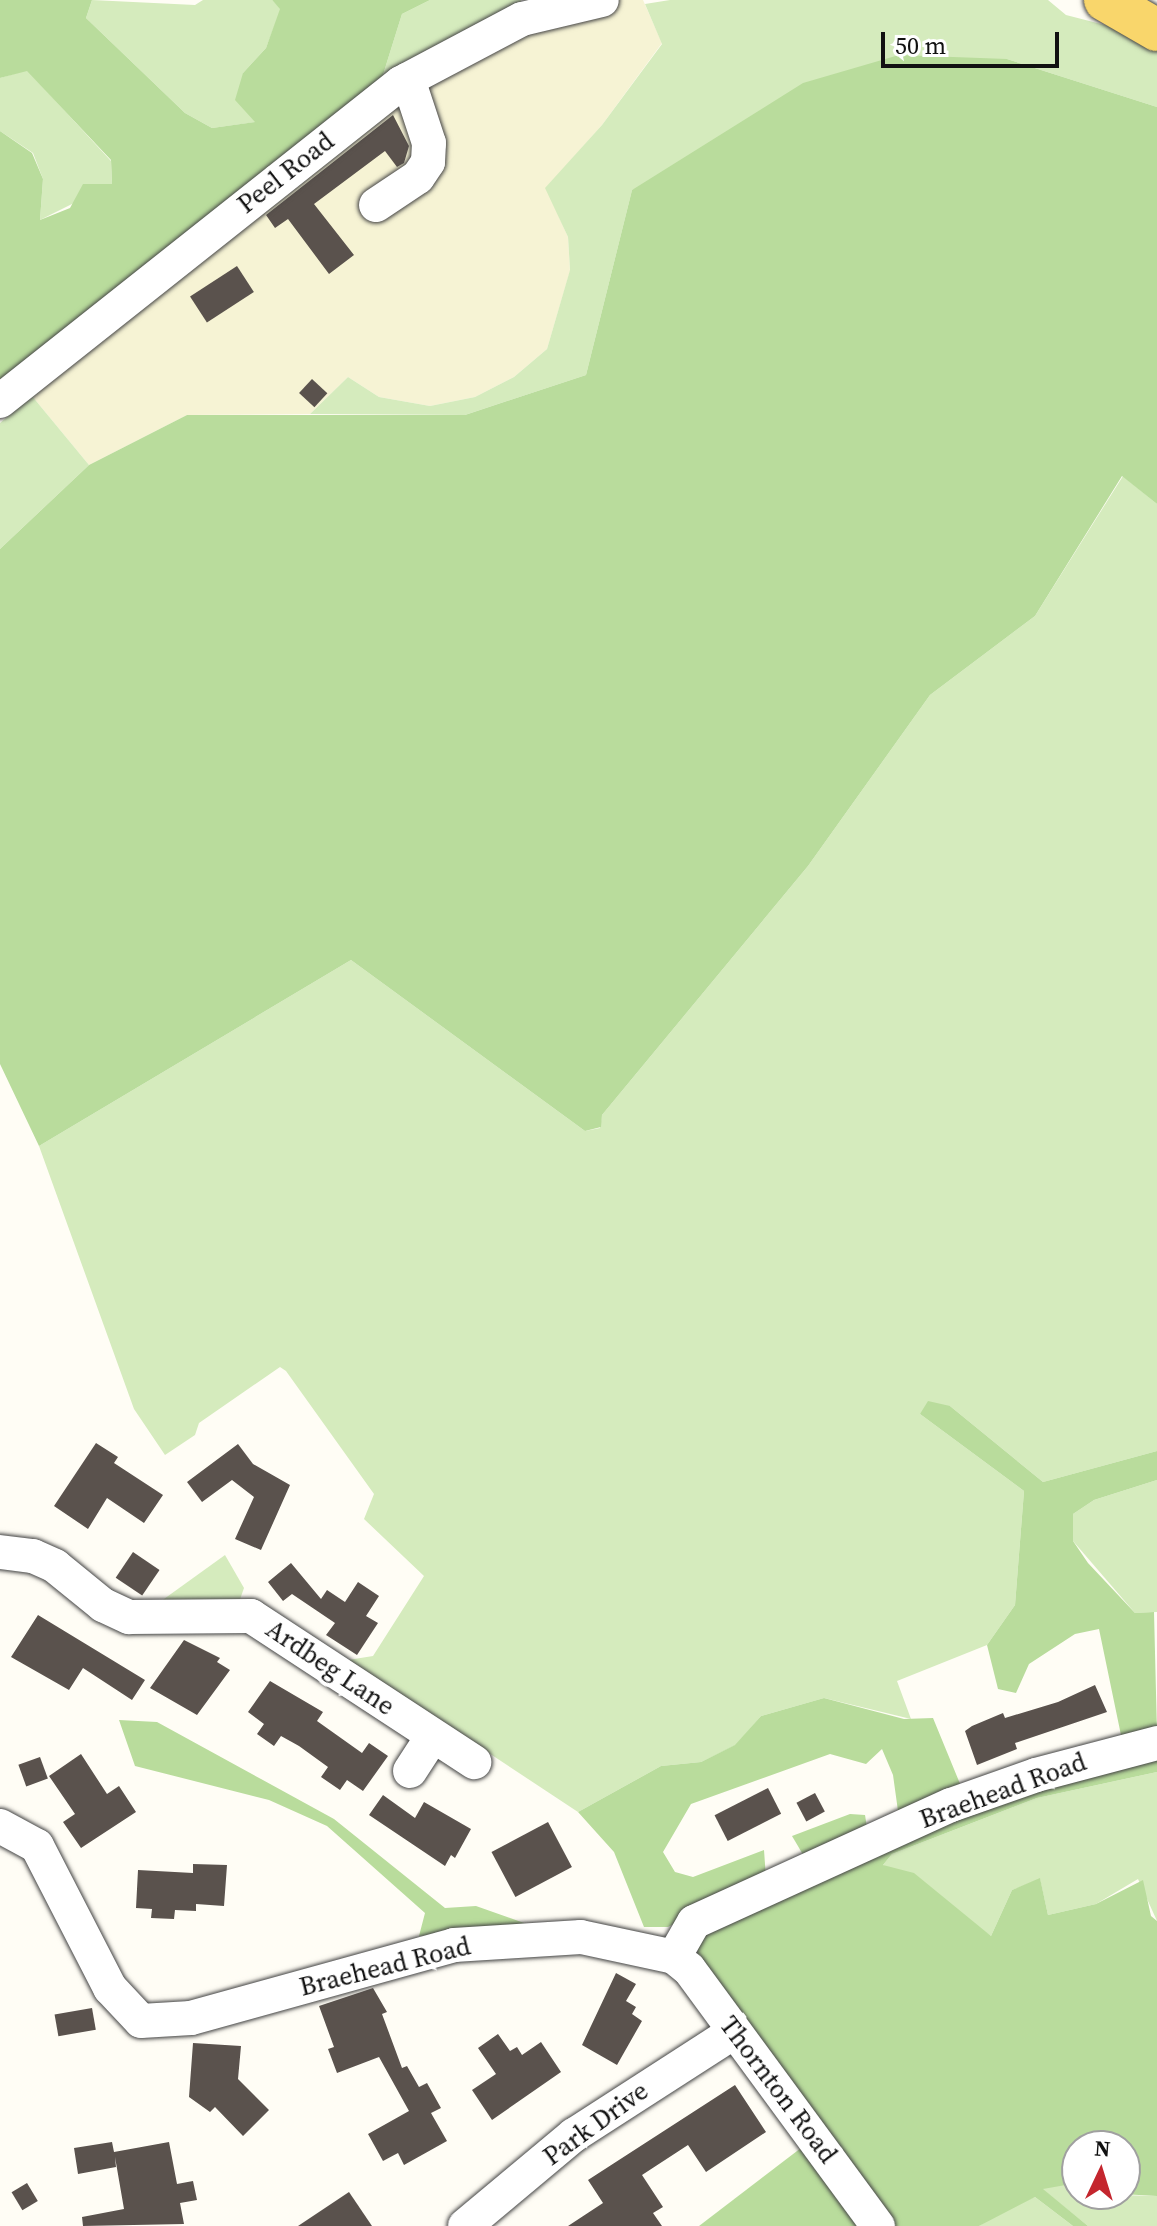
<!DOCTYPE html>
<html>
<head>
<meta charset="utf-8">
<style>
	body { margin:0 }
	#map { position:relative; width:1157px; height:2226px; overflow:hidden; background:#fffdf5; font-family:"Source Serif 4",serif }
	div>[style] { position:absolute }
	.farmland>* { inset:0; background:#f6f3d4 }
	.green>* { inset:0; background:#d5ebbd }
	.forest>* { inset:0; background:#b9dc9c }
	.building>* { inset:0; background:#5a524d; transform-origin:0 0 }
	.roads { filter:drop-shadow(0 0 2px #444) drop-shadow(0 0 2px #444) }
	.minor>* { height:34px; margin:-17px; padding:0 17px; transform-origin:17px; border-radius:17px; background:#fff }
	.major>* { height:42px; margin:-21px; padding:0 21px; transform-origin:21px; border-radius:21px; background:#f9d66b }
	span { translate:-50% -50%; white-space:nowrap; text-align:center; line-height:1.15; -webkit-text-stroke:8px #fff; paint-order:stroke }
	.street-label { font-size:26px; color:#111 }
	.north { position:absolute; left:1061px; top:2130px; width:80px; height:80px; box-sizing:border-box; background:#fff; border:2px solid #a0a0a0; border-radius:50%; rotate:4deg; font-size:22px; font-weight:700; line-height:32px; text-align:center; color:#111 }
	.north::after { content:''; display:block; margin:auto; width:28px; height:36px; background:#c4262e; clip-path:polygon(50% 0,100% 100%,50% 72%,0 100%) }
	.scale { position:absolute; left:881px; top:32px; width:178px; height:36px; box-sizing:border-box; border:4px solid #111; border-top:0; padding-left:10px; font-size:24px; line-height:28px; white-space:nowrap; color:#111; -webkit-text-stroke:6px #fff; paint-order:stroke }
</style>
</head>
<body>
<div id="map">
	<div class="farmland">
		<div style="clip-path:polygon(602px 0,643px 0,662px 43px,602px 125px,546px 188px,568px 237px,570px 271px,547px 349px,514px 377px,475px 397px,430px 406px,379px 397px,348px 377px,310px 414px,187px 415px,89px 465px,32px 396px,408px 79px)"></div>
	</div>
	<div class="green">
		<div style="clip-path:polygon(92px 0,195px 5px,203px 0,272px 0,281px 9px,266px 48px,243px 73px,256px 122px,212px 128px,185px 113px,86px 18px)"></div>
		<div style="clip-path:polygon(430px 0,521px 0,519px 7px,382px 78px,402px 14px)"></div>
		<div style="clip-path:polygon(670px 0,1048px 0,1066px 15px,1136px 33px,1157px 45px,1157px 107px,1007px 59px,632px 190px,586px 375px,465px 415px,310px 414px,348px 377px,379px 397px,430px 406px,475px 397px,514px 377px,547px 349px,570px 270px,568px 237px,545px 188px,602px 125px,662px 44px,645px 4px)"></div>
		<div style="clip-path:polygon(27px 70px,111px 161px,112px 184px,40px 220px,43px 179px,33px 153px,0 131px,0 78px)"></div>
		<div style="clip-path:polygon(32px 396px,89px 465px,0 549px,0 423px)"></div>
		<div style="clip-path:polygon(1123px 476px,1157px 504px,1157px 1451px,1043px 1482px,950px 1406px,920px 1414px,1024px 1491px,1015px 1605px,987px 1645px,897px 1681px,911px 1719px,824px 1698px,761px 1716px,736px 1745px,701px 1762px,661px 1766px,578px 1812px,348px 1660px,373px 1656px,424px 1576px,364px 1519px,374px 1494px,286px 1371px,280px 1367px,199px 1423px,195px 1435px,165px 1455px,134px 1409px,39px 1146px,351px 960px,585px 1131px,600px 1128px,602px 1115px,808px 866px,930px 695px,1035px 616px)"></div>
		<div style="clip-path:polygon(1157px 1480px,1157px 1612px,1135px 1613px,1073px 1541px,1073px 1514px,1094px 1500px)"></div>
		<div style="clip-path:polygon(225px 1555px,244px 1588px,238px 1605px,157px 1604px)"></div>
		<div style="clip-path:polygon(1157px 1772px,1157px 1921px,1138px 1879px,1096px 1904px,1048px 1915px,1040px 1879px,1012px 1890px,991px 1936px,883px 1865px,892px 1854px,1037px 1798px)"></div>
		<div style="clip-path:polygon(1058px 2183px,1077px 2183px,1077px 2194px,1157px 2196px,1157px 2226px,1088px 2226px,1042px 2189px)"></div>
		<div style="clip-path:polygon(1035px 2197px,1073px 2226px,979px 2226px,1008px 2207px)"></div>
	</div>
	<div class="forest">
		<div style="clip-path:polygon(0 0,92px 0,86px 18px,185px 113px,212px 128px,255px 122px,235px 100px,243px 73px,266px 48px,280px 9px,272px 0,430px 0,402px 14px,382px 78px,0 383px,0 131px,32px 153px,43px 179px,40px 220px,70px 208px,83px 184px,112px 184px,111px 160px,27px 71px,0 78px)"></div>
		<div style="clip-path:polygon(899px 55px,1007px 59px,1157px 107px,1157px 504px,1122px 476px,1035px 616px,930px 695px,808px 866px,602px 1115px,601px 1127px,585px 1131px,351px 960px,39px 1146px,0 1064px,0 549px,89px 465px,187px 415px,465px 415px,586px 375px,632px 190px,803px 83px)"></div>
		<div style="clip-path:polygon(928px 1401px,950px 1406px,1043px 1482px,1157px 1451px,1157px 1480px,1094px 1500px,1073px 1514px,1073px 1541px,1088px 1563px,1135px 1613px,1154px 1612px,1157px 1733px,1122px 1740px,1099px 1629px,1075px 1634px,1029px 1664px,1016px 1693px,998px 1689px,987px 1645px,1015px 1605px,1024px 1491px,920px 1414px)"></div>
		<div style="clip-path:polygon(824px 1698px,904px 1719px,933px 1718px,963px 1791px,898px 1811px,893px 1775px,882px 1749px,866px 1764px,830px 1754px,691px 1804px,663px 1852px,675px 1872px,693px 1877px,764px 1850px,766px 1878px,668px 1927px,644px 1927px,614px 1852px,578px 1812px,661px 1766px,701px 1762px,735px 1745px,761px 1716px)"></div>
		<div style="clip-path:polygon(119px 1720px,157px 1722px,334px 1819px,445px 1908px,476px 1906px,541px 1929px,419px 1936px,425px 1913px,327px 1826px,269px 1800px,135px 1766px)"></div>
		<div style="clip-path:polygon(1157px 1750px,1157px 1772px,1037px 1798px,892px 1854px,883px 1865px,914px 1873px,991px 1936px,1012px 1890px,1040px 1878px,1048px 1915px,1096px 1904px,1143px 1880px,1151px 1916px,1157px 1921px,1157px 2196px,1121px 2194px,1125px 2146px,1077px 2146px,1077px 2183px,1043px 2189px,1088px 2226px,1073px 2226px,1035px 2197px,979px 2226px,891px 2226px,697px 1958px,698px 1942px,725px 1919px,910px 1830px)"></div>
		<div style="clip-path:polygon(850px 1814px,865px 1815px,868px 1834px,805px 1858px,792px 1836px)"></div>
		<div style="clip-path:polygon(801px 2148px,858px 2226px,699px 2226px)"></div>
	</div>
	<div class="building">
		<div style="clip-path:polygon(393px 115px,409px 146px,404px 163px,397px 167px,385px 151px,314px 204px,354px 255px,329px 274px,288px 219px,275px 228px,266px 215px)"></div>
		<div style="left:237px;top:266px;width:31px;height:56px;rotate:57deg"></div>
		<div style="left:312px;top:379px;width:21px;height:19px;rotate:43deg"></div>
		<div style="clip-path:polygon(96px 1443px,118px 1457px,114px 1463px,163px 1495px,144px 1523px,107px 1498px,88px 1529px,54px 1506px)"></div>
		<div style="clip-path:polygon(238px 1444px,253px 1464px,290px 1485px,261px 1550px,235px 1539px,254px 1497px,232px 1480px,202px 1502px,187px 1482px)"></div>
		<div style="left:133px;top:1552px;width:32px;height:31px;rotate:34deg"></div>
		<div style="clip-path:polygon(291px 1563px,321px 1599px,327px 1590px,345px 1602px,358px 1582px,379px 1596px,366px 1616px,378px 1623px,357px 1655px,326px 1635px,335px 1623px,292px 1594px,283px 1601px,268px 1582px)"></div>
		<div style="clip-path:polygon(38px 1615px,145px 1680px,132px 1700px,83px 1668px,69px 1690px,11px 1657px)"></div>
		<div style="clip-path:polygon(184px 1640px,220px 1658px,217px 1662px,230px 1670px,197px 1715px,150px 1688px)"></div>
		<div style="clip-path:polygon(270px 1681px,323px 1712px,317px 1721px,362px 1753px,369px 1743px,388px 1756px,363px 1791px,347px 1780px,340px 1790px,321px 1777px,328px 1767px,299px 1746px,281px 1736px,274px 1746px,257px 1734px,264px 1724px,248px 1712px)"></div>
		<div style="clip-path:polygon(1095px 1685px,1107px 1712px,1015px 1743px,1017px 1749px,977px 1765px,965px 1731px,972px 1726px,1003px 1713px,1005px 1718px,1058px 1702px)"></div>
		<div style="clip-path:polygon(81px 1754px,107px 1794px,119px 1786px,136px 1812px,81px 1848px,63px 1822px,75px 1814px,49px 1776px)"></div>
		<div style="left:40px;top:1757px;width:23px;height:23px;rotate:70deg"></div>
		<div style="left:768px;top:1788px;width:29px;height:60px;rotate:63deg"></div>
		<div style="left:815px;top:1793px;width:21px;height:21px;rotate:62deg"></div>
		<div style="clip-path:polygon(383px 1795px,415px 1818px,424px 1802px,471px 1829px,455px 1858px,451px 1855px,445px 1866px,369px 1815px)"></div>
		<div style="left:548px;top:1822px;width:51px;height:64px;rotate:62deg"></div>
		<div style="clip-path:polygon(193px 1864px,227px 1865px,224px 1906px,196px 1904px,196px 1911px,175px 1910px,174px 1919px,151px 1918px,152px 1909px,136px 1908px,138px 1870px,193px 1873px)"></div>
		<div style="clip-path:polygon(616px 1973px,636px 1984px,626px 2001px,636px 2007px,632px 2014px,642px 2021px,617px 2065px,582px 2045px)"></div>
		<div style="clip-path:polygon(373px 1988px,387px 2012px,382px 2014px,402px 2068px,407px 2066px,419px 2087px,427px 2083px,441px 2108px,431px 2113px,447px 2141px,404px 2165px,398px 2153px,383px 2161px,368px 2134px,409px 2111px,379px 2057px,337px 2073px,328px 2049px,334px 2047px,319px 2006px)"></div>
		<div style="left:92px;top:2008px;width:22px;height:38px;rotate:80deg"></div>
		<div style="clip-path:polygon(498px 2034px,510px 2051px,517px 2047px,522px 2055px,541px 2042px,561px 2072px,492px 2120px,472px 2090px,496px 2074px,478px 2048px)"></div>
		<div style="clip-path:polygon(193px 2043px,241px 2046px,238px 2079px,269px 2110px,243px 2136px,215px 2107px,210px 2112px,189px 2097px)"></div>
		<div style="clip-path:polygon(735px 2085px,766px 2132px,706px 2172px,688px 2145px,642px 2175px,663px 2207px,653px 2213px,662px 2226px,568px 2226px,603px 2203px,588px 2180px)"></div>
		<div style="clip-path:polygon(112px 2142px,114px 2152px,169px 2142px,177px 2184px,193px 2181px,197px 2200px,180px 2203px,184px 2224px,83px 2226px,82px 2217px,124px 2209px,115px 2157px,116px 2167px,78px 2174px,74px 2148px)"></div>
		<div style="left:27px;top:2183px;width:21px;height:18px;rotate:59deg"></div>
		<div style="clip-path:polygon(349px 2192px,372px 2226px,298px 2226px)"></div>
	</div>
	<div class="roads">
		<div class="minor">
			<div style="left:376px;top:205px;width:50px;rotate:-33.7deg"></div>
			<div style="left:418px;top:177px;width:18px;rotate:-56deg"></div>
			<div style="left:428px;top:162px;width:19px;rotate:-87deg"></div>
			<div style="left:429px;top:143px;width:67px;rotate:-108.2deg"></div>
			<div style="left:0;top:401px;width:512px;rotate:-38.42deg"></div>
			<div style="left:401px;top:83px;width:137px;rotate:-27.9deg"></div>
			<div style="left:522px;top:19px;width:82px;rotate:-13.4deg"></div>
			<div style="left:0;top:1552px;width:33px;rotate:7deg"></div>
			<div style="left:33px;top:1556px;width:24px;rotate:24deg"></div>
			<div style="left:55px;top:1566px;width:62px;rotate:39.1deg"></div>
			<div style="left:103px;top:1605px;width:29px;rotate:25deg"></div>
			<div style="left:129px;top:1617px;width:122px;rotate:-0.5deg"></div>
			<div style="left:251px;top:1616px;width:267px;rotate:33.2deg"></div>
			<div style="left:410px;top:1771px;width:40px;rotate:-57.1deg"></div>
			<div style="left:0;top:1826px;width:42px;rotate:28.4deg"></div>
			<div style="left:37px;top:1846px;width:160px;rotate:62.8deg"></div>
			<div style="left:110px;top:1988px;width:45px;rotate:46.8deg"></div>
			<div style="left:141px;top:2021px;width:50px;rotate:-3.4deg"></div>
			<div style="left:191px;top:2018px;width:273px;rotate:-15.5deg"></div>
			<div style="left:454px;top:1945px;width:127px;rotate:-3.6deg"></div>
			<div style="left:581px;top:1937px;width:95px;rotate:12.1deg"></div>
			<div style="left:674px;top:1957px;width:19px;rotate:39deg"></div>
			<div style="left:689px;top:1969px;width:319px;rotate:53.7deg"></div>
			<div style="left:674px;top:1957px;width:40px;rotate:-60.3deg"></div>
			<div style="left:694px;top:1922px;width:282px;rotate:-24.5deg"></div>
			<div style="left:951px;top:1805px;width:90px;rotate:-19.4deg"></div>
			<div style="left:1036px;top:1775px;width:125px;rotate:-14.8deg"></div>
			<div style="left:465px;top:2226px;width:142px;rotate:-39.9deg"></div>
			<div style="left:574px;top:2135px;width:190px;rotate:-32.8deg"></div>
		</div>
		<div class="major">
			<div style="left:1105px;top:0;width:60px;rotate:30deg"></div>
		</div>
	</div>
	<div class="street-label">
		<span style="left:286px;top:173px;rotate:-38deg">Peel Road</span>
		<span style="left:330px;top:1668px;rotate:34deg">Ardbeg Lane</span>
		<span style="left:1003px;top:1791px;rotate:-20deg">Braehead Road</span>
		<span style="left:385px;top:1967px;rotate:-14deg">Braehead Road</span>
		<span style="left:778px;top:2090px;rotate:53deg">Thornton Road</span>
		<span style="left:596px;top:2124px;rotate:-36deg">Park Drive</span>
	</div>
	<div class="north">N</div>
	<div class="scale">50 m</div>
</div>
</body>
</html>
